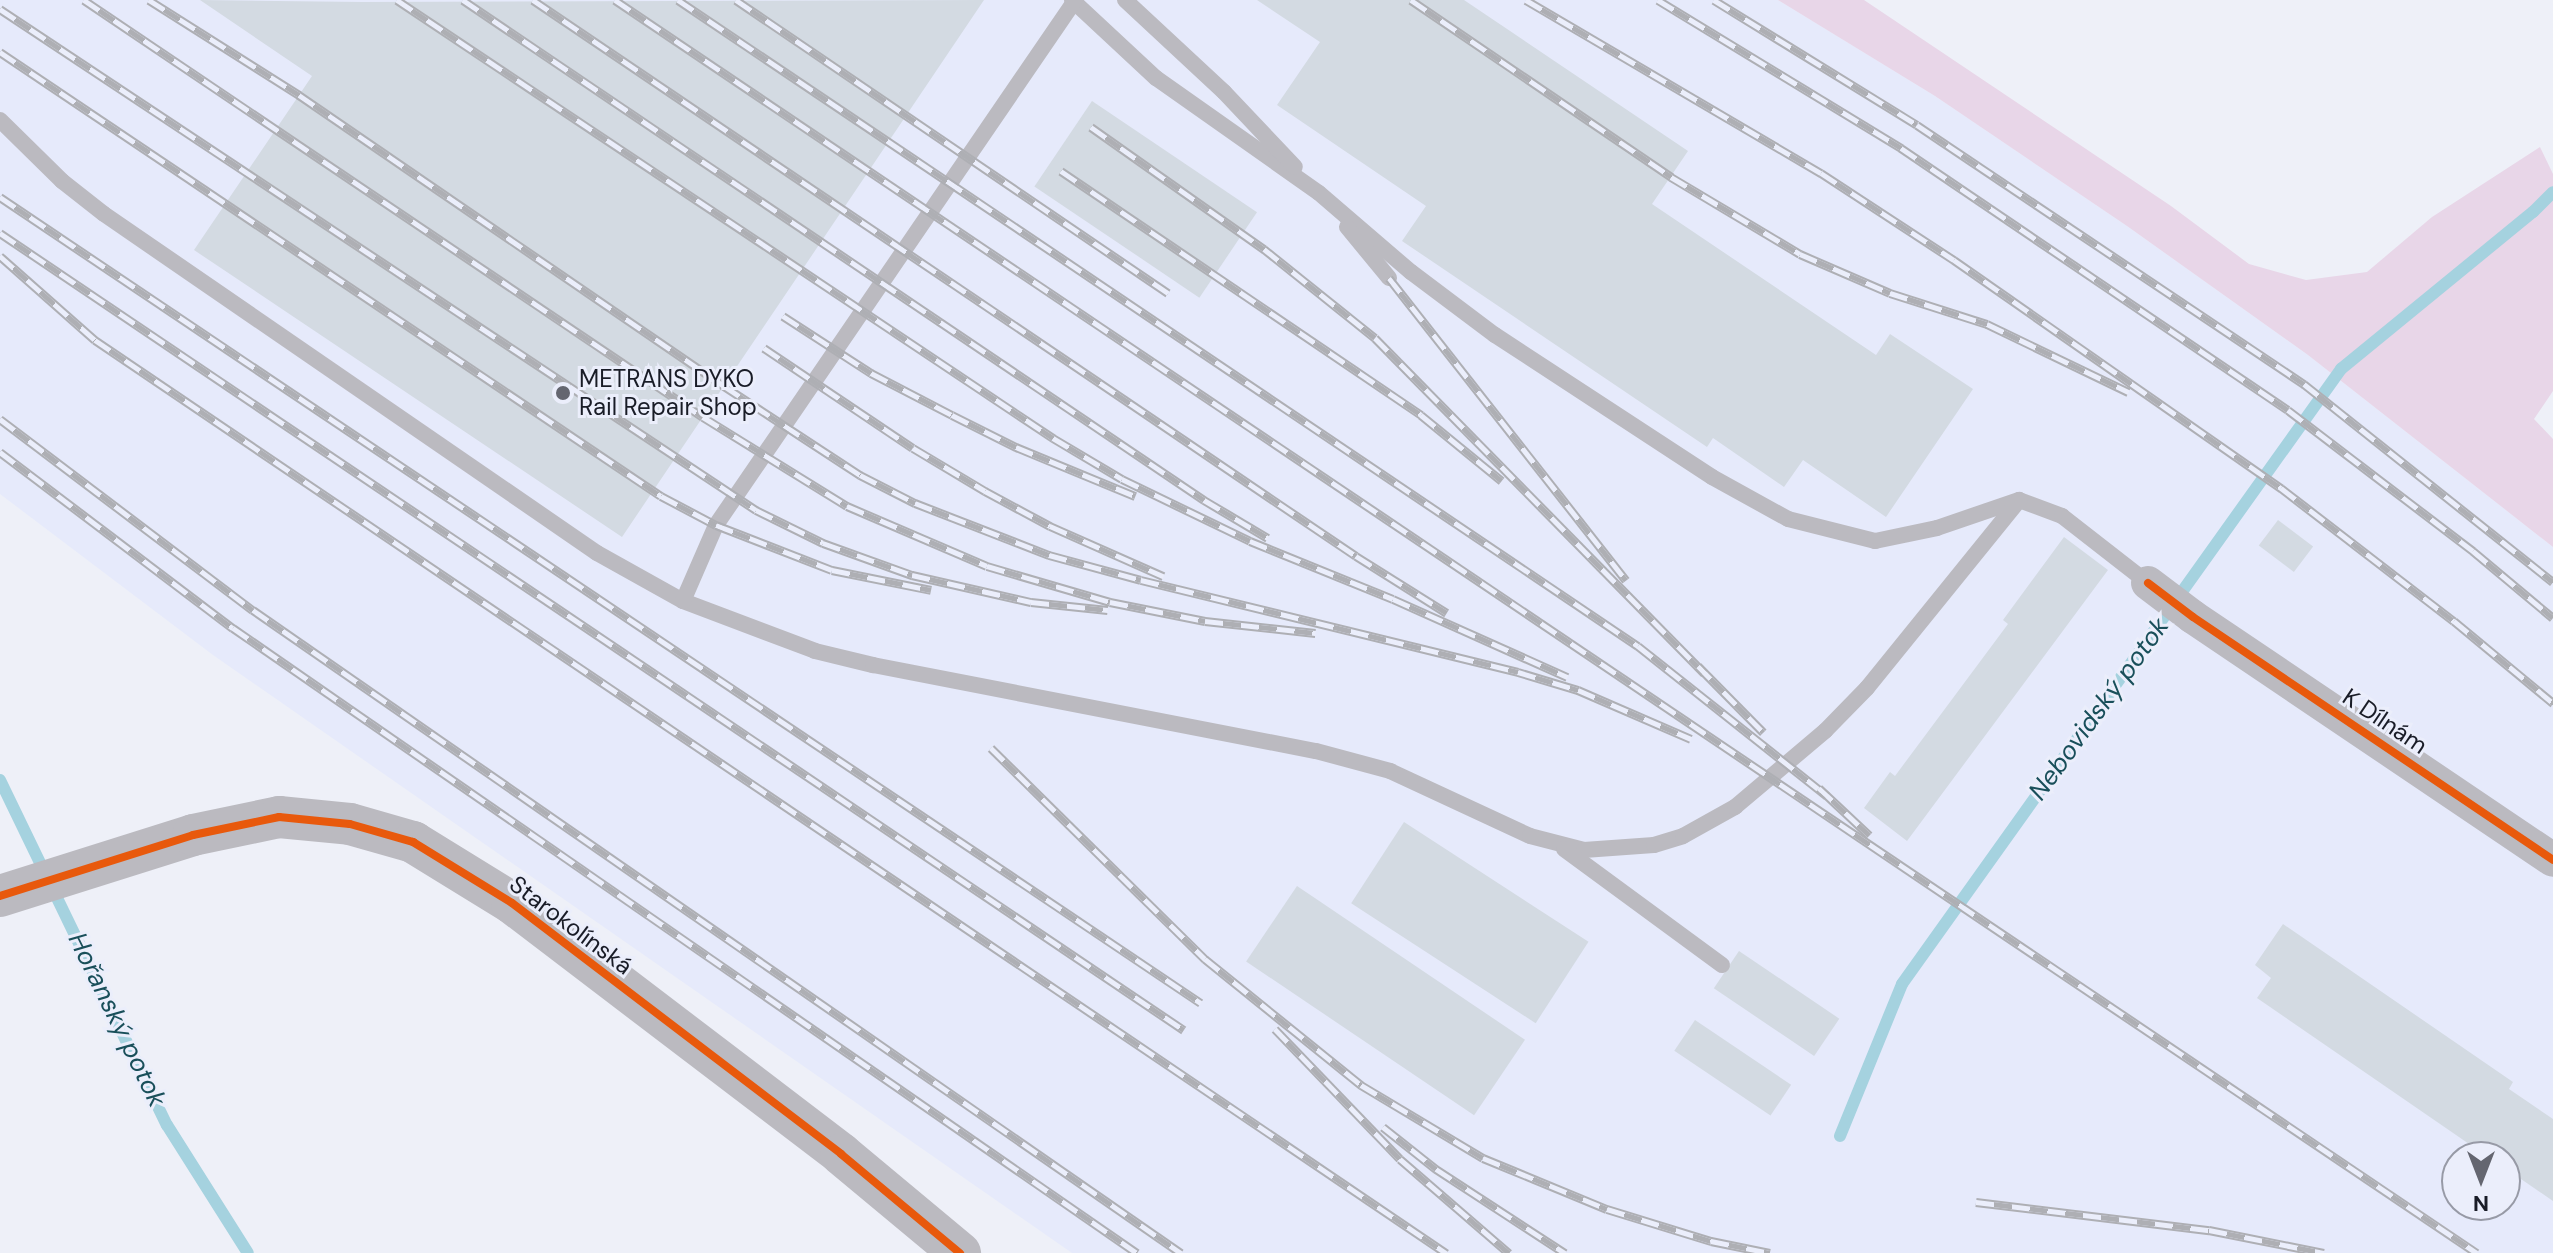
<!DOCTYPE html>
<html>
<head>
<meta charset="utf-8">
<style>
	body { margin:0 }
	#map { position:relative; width:2553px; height:1253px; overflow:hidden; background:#eef0f8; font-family:"DM Sans",sans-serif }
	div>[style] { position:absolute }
	.built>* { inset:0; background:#e6eafb }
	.green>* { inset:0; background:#e8d6e8 }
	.stream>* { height:12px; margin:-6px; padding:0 6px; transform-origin:6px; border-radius:6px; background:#a5d2df }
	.building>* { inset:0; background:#d3dae2; transform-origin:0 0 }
	.service>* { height:16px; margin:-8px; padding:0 8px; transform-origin:8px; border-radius:8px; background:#bbbac0 }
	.minor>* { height:34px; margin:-17px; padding:0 17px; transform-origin:17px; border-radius:17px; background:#bbbac0 }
	.tertiary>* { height:42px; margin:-21px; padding:0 21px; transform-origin:21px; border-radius:21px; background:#bbbac0 }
	.rail>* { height:9px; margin-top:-4.5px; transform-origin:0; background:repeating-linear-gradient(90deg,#ebeefb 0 18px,#aeafb4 0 36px); box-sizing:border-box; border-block:2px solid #aeafb4 }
	.cycleway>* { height:8px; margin:-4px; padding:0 4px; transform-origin:4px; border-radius:4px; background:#e8590c }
	.dots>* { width:22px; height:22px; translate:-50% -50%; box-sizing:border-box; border:4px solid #ebeefb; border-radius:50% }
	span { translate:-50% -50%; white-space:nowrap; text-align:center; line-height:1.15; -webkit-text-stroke:6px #ebeefb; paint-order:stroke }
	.poi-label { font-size:24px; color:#191c27 }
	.left { translate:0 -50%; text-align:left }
	.street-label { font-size:24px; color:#191c27 }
	.water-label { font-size:26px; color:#194f5a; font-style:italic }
	.north { position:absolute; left:2441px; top:1141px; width:80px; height:80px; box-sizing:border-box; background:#ebeefb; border:2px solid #979aa6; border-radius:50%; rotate:180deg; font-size:22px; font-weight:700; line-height:32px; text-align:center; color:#191c27 }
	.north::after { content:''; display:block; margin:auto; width:28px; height:36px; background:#646670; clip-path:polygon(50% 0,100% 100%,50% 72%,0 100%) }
</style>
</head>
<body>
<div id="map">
	<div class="built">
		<div style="clip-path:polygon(evenodd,0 0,1778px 0,1935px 96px,2127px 226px,2308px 355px,2553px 547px,2553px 1253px,1072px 1253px,213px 655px,0 494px,0 0,2457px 1157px,2505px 1157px,2505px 1205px,2457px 1205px,2457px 1157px)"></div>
	</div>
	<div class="green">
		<div style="clip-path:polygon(1778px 0,1864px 0,2171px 206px,2249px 264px,2306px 280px,2367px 272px,2432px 217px,2540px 147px,2553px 174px,2553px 391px,2534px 419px,2553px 439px,2553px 547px,2308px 355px,2127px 226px,1935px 96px)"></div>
	</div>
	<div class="stream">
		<div style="left:0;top:780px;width:383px;rotate:64.2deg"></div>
		<div style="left:167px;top:1125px;width:151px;rotate:57.7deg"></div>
		<div style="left:1840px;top:1136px;width:164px;rotate:-67.8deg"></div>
		<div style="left:1902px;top:984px;width:756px;rotate:-54.48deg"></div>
		<div style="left:2341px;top:369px;width:248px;rotate:-39.3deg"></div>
		<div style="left:2533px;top:212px;width:28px;rotate:-45deg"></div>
	</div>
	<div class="building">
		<div style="clip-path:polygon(200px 0,362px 2px,984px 0,622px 537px,194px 250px,312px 76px)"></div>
		<div style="clip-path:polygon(1257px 0,1464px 0,1688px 151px,1652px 204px,1876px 355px,1890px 334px,1973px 389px,1886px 517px,1803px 460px,1784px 487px,1713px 438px,1707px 447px,1402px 241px,1426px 206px,1277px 105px,1320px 42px)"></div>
		<div style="left:1092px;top:101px;width:199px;height:103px;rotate:34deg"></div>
		<div style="left:2278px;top:520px;width:44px;height:32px;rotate:37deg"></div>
		<div style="clip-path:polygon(2064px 537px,2108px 570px,1907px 841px,1864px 808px,1890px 772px,1895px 776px,2008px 624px,2003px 620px)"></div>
		<div style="left:1404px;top:822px;width:220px;height:97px;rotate:33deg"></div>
		<div style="left:1297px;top:886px;width:275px;height:91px;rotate:34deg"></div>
		<div style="clip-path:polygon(2283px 924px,2513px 1082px,2509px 1089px,2553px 1119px,2553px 1201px,2505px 1168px,2505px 1157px,2488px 1157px,2257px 998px,2271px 978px,2255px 965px)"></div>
		<div style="left:1739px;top:951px;width:121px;height:45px;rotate:34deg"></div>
		<div style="left:1695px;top:1020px;width:116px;height:37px;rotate:34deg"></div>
	</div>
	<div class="service">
		<div style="left:1072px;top:0;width:115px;rotate:42.9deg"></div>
		<div style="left:1156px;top:78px;width:199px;rotate:35.2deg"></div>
		<div style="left:1319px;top:193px;width:121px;rotate:40.7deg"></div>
		<div style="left:1411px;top:272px;width:105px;rotate:36.9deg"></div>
		<div style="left:1495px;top:335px;width:259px;rotate:33.2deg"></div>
		<div style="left:1712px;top:477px;width:87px;rotate:28.9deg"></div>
		<div style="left:1788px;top:519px;width:90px;rotate:14.2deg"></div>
		<div style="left:1875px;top:541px;width:63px;rotate:-11.8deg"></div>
		<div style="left:1937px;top:528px;width:87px;rotate:-18.9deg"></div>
		<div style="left:2019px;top:500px;width:46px;rotate:20.4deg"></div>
		<div style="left:2062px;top:516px;width:109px;rotate:37.9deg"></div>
		<div style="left:1125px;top:0;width:135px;rotate:42.9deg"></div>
		<div style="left:1224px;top:92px;width:103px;rotate:46.6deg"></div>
		<div style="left:0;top:120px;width:87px;rotate:44.5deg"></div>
		<div style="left:62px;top:181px;width:53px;rotate:38.2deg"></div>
		<div style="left:104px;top:214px;width:598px;rotate:34.51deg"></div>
		<div style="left:597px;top:553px;width:98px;rotate:29.2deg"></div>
		<div style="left:683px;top:601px;width:141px;rotate:20.7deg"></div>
		<div style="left:815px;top:651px;width:60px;rotate:13.6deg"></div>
		<div style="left:873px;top:665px;width:451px;rotate:11deg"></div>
		<div style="left:1316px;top:751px;width:77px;rotate:15.1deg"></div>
		<div style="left:1390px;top:771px;width:154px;rotate:24.9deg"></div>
		<div style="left:1530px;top:836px;width:56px;rotate:14.5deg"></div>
		<div style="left:1584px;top:850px;width:70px;rotate:-4.1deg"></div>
		<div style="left:1654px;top:845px;width:30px;rotate:-17deg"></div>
		<div style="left:1683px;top:836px;width:60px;rotate:-29.1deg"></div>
		<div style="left:1735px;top:807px;width:118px;rotate:-40.2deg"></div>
		<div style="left:1825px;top:731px;width:60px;rotate:-45.7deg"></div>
		<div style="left:1867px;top:688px;width:242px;rotate:-51deg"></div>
		<div style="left:1347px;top:227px;width:66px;rotate:50.5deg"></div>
		<div style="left:683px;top:601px;width:83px;rotate:-66.5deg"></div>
		<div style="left:716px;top:525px;width:634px;rotate:-55.61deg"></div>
		<div style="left:1564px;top:849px;width:196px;rotate:36.3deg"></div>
	</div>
	<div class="minor">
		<div style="left:2148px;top:583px;width:56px;rotate:37.1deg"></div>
		<div style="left:2193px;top:617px;width:434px;rotate:34deg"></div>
	</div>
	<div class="tertiary">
		<div style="left:0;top:896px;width:202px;rotate:-17.5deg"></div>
		<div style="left:193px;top:835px;width:88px;rotate:-11.8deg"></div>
		<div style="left:279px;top:817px;width:71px;rotate:5.6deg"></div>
		<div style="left:350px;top:824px;width:66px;rotate:15.9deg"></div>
		<div style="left:413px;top:842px;width:116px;rotate:31.6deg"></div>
		<div style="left:512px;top:903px;width:414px;rotate:37.3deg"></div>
		<div style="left:841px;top:1154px;width:155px;rotate:39.8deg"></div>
	</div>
	<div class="rail">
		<div style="left:84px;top:0;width:746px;rotate:33.97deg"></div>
		<div style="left:703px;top:417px;width:169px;rotate:31.7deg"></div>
		<div style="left:847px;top:506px;width:152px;rotate:23.2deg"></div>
		<div style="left:987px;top:566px;width:128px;rotate:16.3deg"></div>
		<div style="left:1110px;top:602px;width:97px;rotate:11.3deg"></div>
		<div style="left:1205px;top:621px;width:111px;rotate:6.2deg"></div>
		<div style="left:149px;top:0;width:178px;rotate:32.3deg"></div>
		<div style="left:299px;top:95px;width:515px;rotate:34.4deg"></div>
		<div style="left:724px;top:386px;width:163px;rotate:33.2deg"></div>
		<div style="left:860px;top:475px;width:62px;rotate:27deg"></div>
		<div style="left:915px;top:503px;width:144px;rotate:21.2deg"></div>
		<div style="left:1049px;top:555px;width:95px;rotate:15.2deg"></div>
		<div style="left:1141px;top:580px;width:388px;rotate:13.7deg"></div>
		<div style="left:1518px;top:672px;width:63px;rotate:16.7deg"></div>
		<div style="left:1578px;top:690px;width:123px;rotate:23.4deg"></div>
		<div style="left:397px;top:0;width:789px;rotate:33.73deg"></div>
		<div style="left:1053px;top:438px;width:80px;rotate:30.7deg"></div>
		<div style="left:1122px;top:479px;width:142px;rotate:25.8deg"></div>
		<div style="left:1250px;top:541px;width:154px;rotate:22.1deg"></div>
		<div style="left:1393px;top:599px;width:191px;rotate:24.1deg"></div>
		<div style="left:463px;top:0;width:894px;rotate:34.01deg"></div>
		<div style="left:1204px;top:500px;width:74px;rotate:30.7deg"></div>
		<div style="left:533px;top:0;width:993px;rotate:34.04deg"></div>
		<div style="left:1356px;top:556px;width:107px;rotate:32.1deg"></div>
		<div style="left:615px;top:0;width:2244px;rotate:33.94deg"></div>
		<div style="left:678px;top:0;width:1157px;rotate:33.94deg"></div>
		<div style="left:1638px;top:646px;width:241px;rotate:38.4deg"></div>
		<div style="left:736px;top:0;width:522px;rotate:34.15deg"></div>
		<div style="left:1411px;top:0;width:315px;rotate:34.2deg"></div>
		<div style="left:1671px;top:177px;width:150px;rotate:30.8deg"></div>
		<div style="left:1800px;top:254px;width:98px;rotate:23.4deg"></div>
		<div style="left:1890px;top:293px;width:102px;rotate:17.7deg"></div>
		<div style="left:1987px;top:324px;width:157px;rotate:25.7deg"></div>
		<div style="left:1526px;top:0;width:342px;rotate:30.4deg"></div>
		<div style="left:1821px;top:173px;width:159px;rotate:33.2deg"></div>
		<div style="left:1954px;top:260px;width:399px;rotate:34.9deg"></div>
		<div style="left:2281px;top:488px;width:218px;rotate:37.6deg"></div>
		<div style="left:2454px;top:621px;width:129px;rotate:39.6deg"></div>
		<div style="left:1658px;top:0;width:285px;rotate:31.3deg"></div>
		<div style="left:1901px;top:148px;width:467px;rotate:34.1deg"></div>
		<div style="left:2288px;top:410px;width:233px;rotate:37.3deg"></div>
		<div style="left:2473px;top:551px;width:104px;rotate:39.9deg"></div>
		<div style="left:1714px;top:0;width:238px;rotate:31.6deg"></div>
		<div style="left:1917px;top:125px;width:466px;rotate:33.8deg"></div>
		<div style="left:2304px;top:384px;width:318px;rotate:38.5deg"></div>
		<div style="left:0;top:9px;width:907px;rotate:33.53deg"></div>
		<div style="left:756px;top:510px;width:75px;rotate:26.2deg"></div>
		<div style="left:823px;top:543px;width:95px;rotate:19.8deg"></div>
		<div style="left:912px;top:575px;width:122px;rotate:12.8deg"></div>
		<div style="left:1031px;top:602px;width:77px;rotate:5.9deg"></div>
		<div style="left:0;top:52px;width:796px;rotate:33.89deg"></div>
		<div style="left:661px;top:496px;width:62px;rotate:27.8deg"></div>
		<div style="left:716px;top:525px;width:124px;rotate:21.2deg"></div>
		<div style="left:832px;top:570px;width:101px;rotate:11.4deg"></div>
		<div style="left:1091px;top:127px;width:212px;rotate:35.2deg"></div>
		<div style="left:1264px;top:249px;width:142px;rotate:38.7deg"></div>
		<div style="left:1375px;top:338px;width:470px;rotate:45.5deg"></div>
		<div style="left:1061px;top:171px;width:435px;rotate:34.1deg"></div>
		<div style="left:1421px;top:415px;width:104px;rotate:39.2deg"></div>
		<div style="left:0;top:197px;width:1446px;rotate:33.87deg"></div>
		<div style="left:0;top:233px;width:1427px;rotate:33.95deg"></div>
		<div style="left:0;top:256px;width:127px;rotate:41.5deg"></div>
		<div style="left:95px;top:340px;width:1631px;rotate:34.05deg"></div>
		<div style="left:1389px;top:278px;width:384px;rotate:51.9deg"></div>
		<div style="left:783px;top:316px;width:105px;rotate:32.9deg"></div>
		<div style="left:871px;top:373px;width:91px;rotate:27.4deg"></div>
		<div style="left:952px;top:415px;width:72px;rotate:26.6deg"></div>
		<div style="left:1016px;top:447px;width:129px;rotate:22.4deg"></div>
		<div style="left:764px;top:348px;width:179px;rotate:33.9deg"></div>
		<div style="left:913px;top:448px;width:84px;rotate:30.8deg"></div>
		<div style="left:985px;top:491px;width:74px;rotate:28.3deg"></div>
		<div style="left:1050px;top:526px;width:124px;rotate:23.9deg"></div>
		<div style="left:0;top:419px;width:317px;rotate:37.1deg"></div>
		<div style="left:253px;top:610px;width:1129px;rotate:34.72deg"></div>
		<div style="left:0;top:452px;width:292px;rotate:37.1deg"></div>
		<div style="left:233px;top:628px;width:1099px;rotate:34.66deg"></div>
		<div style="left:1698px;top:666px;width:93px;rotate:45.4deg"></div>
		<div style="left:991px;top:748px;width:301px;rotate:44.6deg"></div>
		<div style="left:1205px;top:959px;width:201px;rotate:38.9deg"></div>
		<div style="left:1361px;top:1085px;width:142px;rotate:30.9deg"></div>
		<div style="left:1483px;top:1158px;width:134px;rotate:22.4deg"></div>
		<div style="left:1607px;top:1209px;width:109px;rotate:17.1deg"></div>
		<div style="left:1711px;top:1241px;width:60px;rotate:11.5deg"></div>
		<div style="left:1819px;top:788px;width:69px;rotate:43.2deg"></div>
		<div style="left:1275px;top:1029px;width:180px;rotate:46.1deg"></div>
		<div style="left:1400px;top:1159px;width:144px;rotate:40.8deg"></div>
		<div style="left:1383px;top:1127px;width:68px;rotate:38.4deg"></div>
		<div style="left:1436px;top:1169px;width:154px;rotate:33.1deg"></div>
		<div style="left:1976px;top:1202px;width:235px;rotate:6.9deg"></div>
		<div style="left:2209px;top:1230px;width:117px;rotate:11.3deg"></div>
	</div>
	<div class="cycleway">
		<div style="left:2148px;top:583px;width:56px;rotate:37.1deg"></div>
		<div style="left:2193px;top:617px;width:434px;rotate:34deg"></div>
		<div style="left:0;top:896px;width:202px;rotate:-17.5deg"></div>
		<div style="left:193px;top:835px;width:88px;rotate:-11.8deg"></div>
		<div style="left:279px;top:817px;width:71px;rotate:5.6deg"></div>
		<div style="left:350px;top:824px;width:66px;rotate:15.9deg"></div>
		<div style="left:413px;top:842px;width:116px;rotate:31.6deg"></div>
		<div style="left:512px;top:903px;width:414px;rotate:37.3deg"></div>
		<div style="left:841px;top:1154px;width:155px;rotate:39.8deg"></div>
	</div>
	<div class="dots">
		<div style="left:563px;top:393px;background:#646670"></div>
	</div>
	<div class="poi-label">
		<span class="left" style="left:579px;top:393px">METRANS DYKO<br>Rail Repair Shop</span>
	</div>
	<div class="street-label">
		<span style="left:2385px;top:721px;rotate:34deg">K Dílnám</span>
		<span style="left:571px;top:925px;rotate:37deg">Starokolínská</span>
	</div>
	<div class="water-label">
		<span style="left:2099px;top:709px;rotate:-54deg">Nebovidský potok</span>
		<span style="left:117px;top:1020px;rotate:64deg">Hořanský potok</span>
	</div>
	<div class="north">N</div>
</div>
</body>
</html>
